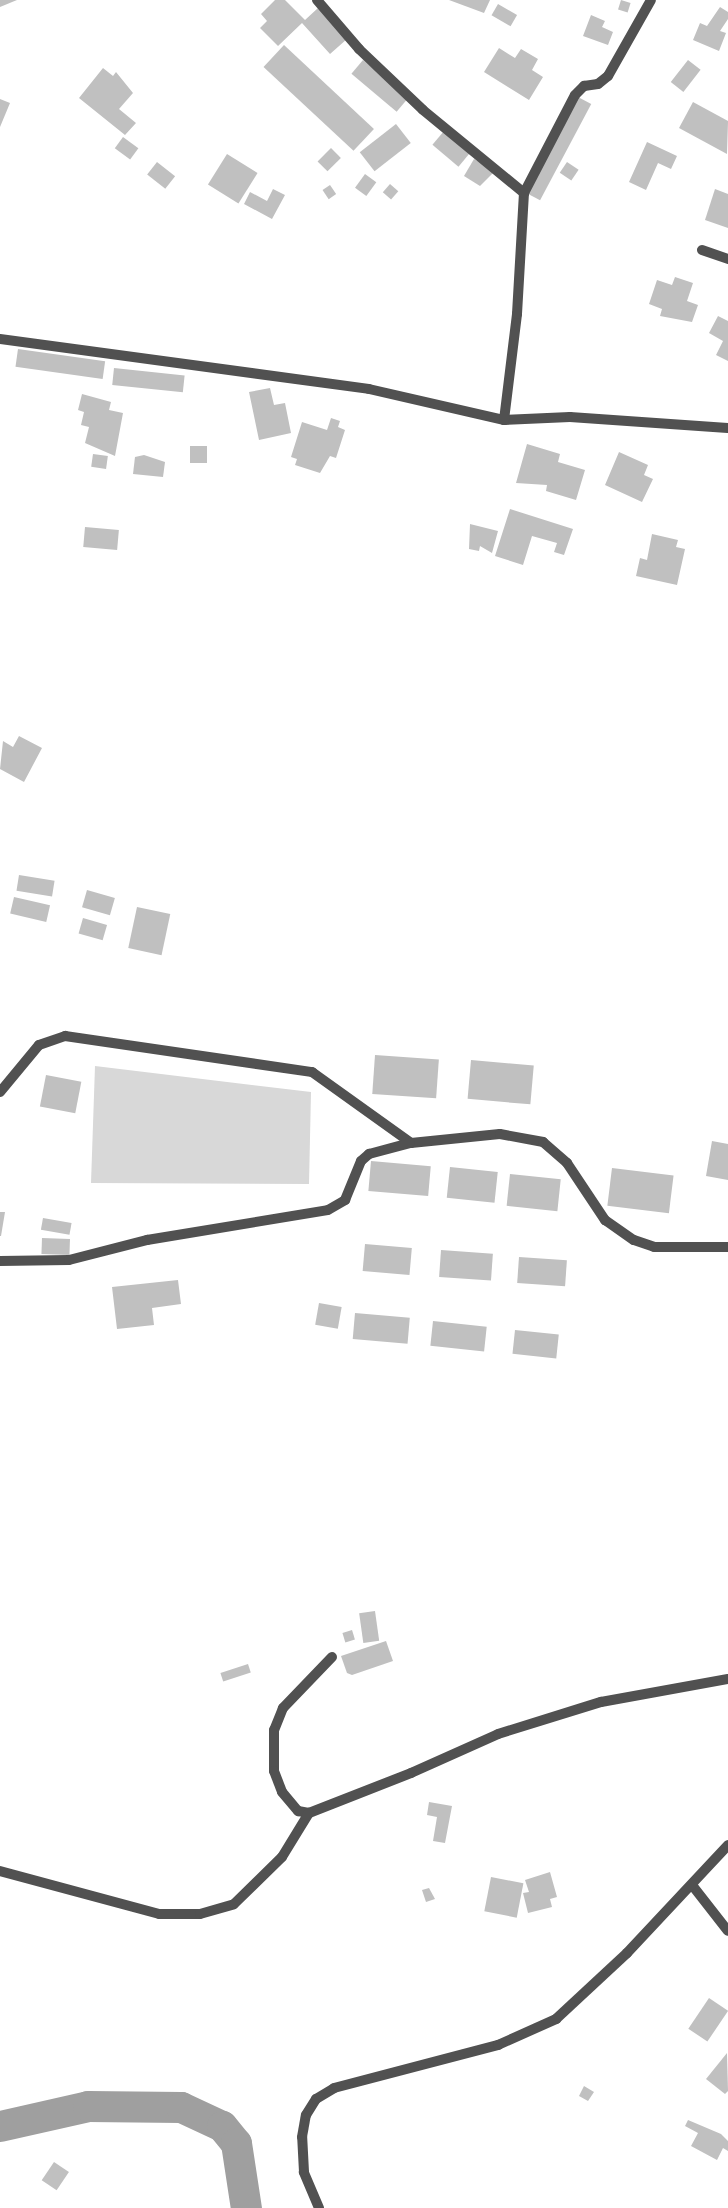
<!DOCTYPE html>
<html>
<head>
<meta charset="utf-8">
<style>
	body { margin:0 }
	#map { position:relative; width:728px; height:2208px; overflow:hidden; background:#fff; font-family:"DejaVu Sans",sans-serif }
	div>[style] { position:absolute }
	.green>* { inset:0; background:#d8d8d8 }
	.river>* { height:31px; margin:-15.5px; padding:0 15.5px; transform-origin:15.5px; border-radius:15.5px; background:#9f9f9f }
	.building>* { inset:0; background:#c0c0c0; transform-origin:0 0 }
	.street>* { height:10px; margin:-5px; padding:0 5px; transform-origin:5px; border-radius:5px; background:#515151 }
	span { translate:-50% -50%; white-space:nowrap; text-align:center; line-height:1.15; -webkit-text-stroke:5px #fff; paint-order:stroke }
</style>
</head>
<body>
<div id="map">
	<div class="green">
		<div style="clip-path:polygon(95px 1066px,311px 1092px,309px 1184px,91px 1183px)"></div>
	</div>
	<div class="river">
		<div style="left:0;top:2126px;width:90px;rotate:-12.8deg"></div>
		<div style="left:88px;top:2106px;width:93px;rotate:0.6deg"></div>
		<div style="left:181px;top:2107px;width:45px;rotate:24.9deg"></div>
		<div style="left:222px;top:2126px;width:22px;rotate:51deg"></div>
		<div style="left:236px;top:2143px;width:66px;rotate:81.3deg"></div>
	</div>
	<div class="building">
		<div style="clip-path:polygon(0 0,17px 0,0 7px)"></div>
		<div style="clip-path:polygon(275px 0,285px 0,305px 20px,318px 8px,347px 39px,330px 54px,302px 23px,278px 46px,260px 28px,267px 21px,261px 14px)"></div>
		<div style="clip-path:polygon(449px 0,490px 0,484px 13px)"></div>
		<div style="left:621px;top:0;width:10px;height:10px;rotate:17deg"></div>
		<div style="left:498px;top:4px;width:22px;height:13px;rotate:30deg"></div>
		<div style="clip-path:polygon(720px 7px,728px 12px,728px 19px,720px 31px,726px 33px,719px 51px,693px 40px,700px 23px,707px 26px)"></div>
		<div style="clip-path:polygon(591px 15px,605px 21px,602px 27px,613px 32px,608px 45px,583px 36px)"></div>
		<div style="left:284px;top:45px;width:123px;height:30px;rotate:43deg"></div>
		<div style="clip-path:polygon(499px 48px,515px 58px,521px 49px,538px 59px,532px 70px,543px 77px,529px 100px,484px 72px)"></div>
		<div style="left:363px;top:60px;width:59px;height:18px;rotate:40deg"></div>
		<div style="left:688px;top:60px;width:16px;height:28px;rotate:38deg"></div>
		<div style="clip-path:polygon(103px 68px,113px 76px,116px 72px,133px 93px,119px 109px,136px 123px,125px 135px,79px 98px)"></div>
		<div style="left:578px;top:97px;width:15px;height:109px;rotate:28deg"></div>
		<div style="clip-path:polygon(0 99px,10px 103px,0 127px)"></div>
		<div style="clip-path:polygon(693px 102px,728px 121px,727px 154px,679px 128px)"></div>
		<div style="left:396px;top:124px;width:24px;height:46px;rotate:52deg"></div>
		<div style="left:444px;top:131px;width:34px;height:18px;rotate:40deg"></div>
		<div style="left:123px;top:137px;width:19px;height:14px;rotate:36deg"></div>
		<div style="clip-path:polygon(647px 142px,677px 156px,671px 169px,658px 163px,646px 190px,629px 182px)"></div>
		<div style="left:331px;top:148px;width:14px;height:19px;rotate:45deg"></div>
		<div style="left:227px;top:154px;width:36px;height:36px;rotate:32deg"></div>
		<div style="clip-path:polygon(474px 159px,495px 171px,480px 186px,464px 176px)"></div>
		<div style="left:157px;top:162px;width:23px;height:16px;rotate:38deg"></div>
		<div style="left:567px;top:162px;width:14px;height:13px;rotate:34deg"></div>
		<div style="left:365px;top:174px;width:14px;height:17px;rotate:36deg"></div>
		<div style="left:390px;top:184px;width:11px;height:11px;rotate:41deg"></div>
		<div style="left:330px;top:185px;width:11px;height:9px;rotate:56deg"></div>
		<div style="clip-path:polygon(273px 189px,285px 195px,272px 219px,244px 204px,250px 192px,267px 201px)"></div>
		<div style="clip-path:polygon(715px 189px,728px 194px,728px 228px,705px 220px)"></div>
		<div style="clip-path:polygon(675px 277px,693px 283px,687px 301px,698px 305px,692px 322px,660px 316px,662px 309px,649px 304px,657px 280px,672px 285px)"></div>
		<div style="clip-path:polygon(718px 316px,728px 321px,728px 361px,716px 355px,723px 341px,709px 333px)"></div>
		<div style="left:18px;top:349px;width:88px;height:18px;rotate:8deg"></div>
		<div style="left:114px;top:368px;width:71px;height:17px;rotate:6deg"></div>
		<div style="clip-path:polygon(270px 388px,274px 405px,285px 403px,291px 433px,259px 440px,249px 392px)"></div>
		<div style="clip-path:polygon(82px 394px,111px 402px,109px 410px,123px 413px,115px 456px,85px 443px,89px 427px,81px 425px,84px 412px,78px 410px)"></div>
		<div style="clip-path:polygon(331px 418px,340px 421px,338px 427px,345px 430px,336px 458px,330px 456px,320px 473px,295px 465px,297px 459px,291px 457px,302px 422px,327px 430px)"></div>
		<div style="clip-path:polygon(527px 444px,560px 454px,558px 462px,585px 470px,576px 500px,546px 491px,547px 485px,516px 483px)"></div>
		<div style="left:190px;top:446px;width:17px;height:17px"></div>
		<div style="clip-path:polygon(619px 452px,648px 465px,644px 475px,653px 479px,642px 502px,605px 485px)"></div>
		<div style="left:93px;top:454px;width:15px;height:13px;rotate:8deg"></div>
		<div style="clip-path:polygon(144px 455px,165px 462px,163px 477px,133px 474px,135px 457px)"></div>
		<div style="clip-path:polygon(510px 509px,573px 529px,564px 555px,554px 552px,557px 543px,532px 536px,523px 565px,495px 556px)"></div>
		<div style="clip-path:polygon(470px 524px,498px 531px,492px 553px,480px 546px,479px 551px,469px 549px)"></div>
		<div style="left:85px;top:527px;width:34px;height:20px;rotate:5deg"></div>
		<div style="clip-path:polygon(652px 534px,678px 540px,676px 547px,685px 549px,677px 585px,636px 576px,640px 558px,647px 560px)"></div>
		<div style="clip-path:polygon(19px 736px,42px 748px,24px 782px,0 769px,3px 741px,13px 747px)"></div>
		<div style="left:19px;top:875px;width:36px;height:16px;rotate:9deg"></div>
		<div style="left:87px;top:890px;width:29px;height:18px;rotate:16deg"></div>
		<div style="left:14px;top:897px;width:37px;height:17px;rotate:13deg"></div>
		<div style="left:137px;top:907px;width:34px;height:42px;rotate:12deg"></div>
		<div style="left:83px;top:918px;width:25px;height:16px;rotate:16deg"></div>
		<div style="left:375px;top:1055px;width:64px;height:39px;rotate:4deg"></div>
		<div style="left:471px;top:1060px;width:63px;height:39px;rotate:5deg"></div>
		<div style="left:46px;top:1075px;width:36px;height:32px;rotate:11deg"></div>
		<div style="clip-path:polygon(712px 1141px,728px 1144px,728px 1180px,706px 1176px)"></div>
		<div style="left:371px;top:1161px;width:60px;height:30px;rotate:5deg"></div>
		<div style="left:450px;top:1167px;width:48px;height:31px;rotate:6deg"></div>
		<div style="left:612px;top:1168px;width:62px;height:38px;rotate:7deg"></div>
		<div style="left:510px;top:1174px;width:51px;height:32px;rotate:6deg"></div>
		<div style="clip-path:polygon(0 1212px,5px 1212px,1px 1236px,0 1236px)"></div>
		<div style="left:43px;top:1218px;width:29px;height:12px;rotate:10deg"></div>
		<div style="left:42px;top:1238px;width:28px;height:16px;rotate:2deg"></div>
		<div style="left:365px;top:1244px;width:47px;height:27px;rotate:5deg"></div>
		<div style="left:441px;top:1250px;width:52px;height:27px;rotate:4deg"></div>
		<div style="left:519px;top:1257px;width:48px;height:26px;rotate:4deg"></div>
		<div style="clip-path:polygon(178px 1280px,181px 1304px,152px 1308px,154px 1325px,117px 1329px,112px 1287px)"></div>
		<div style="left:319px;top:1303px;width:23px;height:22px;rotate:10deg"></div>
		<div style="left:355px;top:1313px;width:55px;height:26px;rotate:5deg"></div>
		<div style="left:433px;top:1321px;width:54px;height:25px;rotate:6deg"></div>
		<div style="left:515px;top:1330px;width:44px;height:24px;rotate:6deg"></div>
		<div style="left:375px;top:1611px;width:30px;height:16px;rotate:82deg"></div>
		<div style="left:352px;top:1630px;width:10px;height:10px;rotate:73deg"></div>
		<div style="clip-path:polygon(386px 1641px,393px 1661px,352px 1675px,347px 1673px,341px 1656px)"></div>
		<div style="left:248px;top:1664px;width:9px;height:29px;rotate:72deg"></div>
		<div style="clip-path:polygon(429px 1802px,452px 1806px,445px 1843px,433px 1841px,437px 1817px,427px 1815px)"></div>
		<div style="clip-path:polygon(550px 1872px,557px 1897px,550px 1899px,552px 1907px,528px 1913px,523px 1893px,529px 1892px,525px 1880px)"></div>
		<div style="left:491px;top:1877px;width:33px;height:35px;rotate:11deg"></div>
		<div style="clip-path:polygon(429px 1888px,435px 1899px,426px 1902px,422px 1890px)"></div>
		<div style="left:709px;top:1998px;width:23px;height:37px;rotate:34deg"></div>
		<div style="clip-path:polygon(727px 2053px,728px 2091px,725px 2094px,706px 2079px)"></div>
		<div style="clip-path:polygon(584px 2086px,594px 2092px,588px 2101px,579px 2096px)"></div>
		<div style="clip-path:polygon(688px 2120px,721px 2134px,728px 2141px,728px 2151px,723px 2148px,717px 2160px,691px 2146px,698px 2133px,685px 2126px)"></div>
		<div style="left:54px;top:2162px;width:18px;height:22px;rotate:34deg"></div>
	</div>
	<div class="street">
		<div style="left:317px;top:0;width:65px;rotate:49.4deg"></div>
		<div style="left:359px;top:49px;width:88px;rotate:43.6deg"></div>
		<div style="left:423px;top:110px;width:131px;rotate:39.4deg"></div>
		<div style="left:702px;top:250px;width:28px;rotate:19deg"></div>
		<div style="left:0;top:339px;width:372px;rotate:7.7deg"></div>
		<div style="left:369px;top:389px;width:139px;rotate:12.9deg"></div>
		<div style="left:504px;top:420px;width:66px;rotate:-2.6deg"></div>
		<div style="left:570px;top:417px;width:158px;rotate:4deg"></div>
		<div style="left:504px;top:420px;width:107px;rotate:-83deg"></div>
		<div style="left:517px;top:314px;width:121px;rotate:-86.7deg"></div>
		<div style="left:524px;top:193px;width:110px;rotate:-62.5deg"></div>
		<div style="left:575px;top:95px;width:13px;rotate:-45deg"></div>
		<div style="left:584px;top:86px;width:14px;rotate:-8deg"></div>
		<div style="left:598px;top:84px;width:13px;rotate:-39deg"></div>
		<div style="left:608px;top:76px;width:87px;rotate:-60.5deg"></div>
		<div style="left:0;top:1092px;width:61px;rotate:-50.3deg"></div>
		<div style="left:39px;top:1045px;width:28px;rotate:-19deg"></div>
		<div style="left:65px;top:1036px;width:250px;rotate:8.3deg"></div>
		<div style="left:312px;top:1072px;width:122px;rotate:35.6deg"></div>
		<div style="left:411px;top:1143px;width:89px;rotate:-5.8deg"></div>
		<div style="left:500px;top:1134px;width:44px;rotate:10.5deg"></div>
		<div style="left:543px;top:1142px;width:32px;rotate:41deg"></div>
		<div style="left:567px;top:1163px;width:69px;rotate:56.3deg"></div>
		<div style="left:605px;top:1220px;width:35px;rotate:35deg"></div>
		<div style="left:634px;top:1240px;width:21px;rotate:19deg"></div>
		<div style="left:654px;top:1247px;width:74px"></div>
		<div style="left:0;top:1261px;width:69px;rotate:-0.8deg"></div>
		<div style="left:69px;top:1260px;width:81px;rotate:-14.4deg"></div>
		<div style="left:147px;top:1240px;width:183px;rotate:-9.4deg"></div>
		<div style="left:328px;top:1210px;width:20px;rotate:-30deg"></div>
		<div style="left:345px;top:1200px;width:42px;rotate:-67.7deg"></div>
		<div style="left:361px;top:1161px;width:11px;rotate:-41deg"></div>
		<div style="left:369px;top:1154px;width:42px;rotate:-15deg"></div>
		<div style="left:332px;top:1657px;width:71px;rotate:133.9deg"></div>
		<div style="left:283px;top:1708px;width:24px;rotate:112deg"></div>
		<div style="left:274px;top:1730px;width:41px;rotate:90deg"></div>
		<div style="left:274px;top:1771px;width:22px;rotate:69deg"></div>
		<div style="left:282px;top:1792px;width:25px;rotate:50deg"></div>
		<div style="left:298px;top:1811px;width:11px;rotate:10deg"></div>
		<div style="left:309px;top:1813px;width:110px;rotate:-21.4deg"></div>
		<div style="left:411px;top:1773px;width:95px;rotate:-24.1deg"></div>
		<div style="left:498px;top:1734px;width:108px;rotate:-17.3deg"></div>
		<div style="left:601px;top:1702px;width:129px;rotate:-10.3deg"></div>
		<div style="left:0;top:1871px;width:165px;rotate:15.1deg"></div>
		<div style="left:159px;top:1914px;width:41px"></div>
		<div style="left:200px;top:1914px;width:35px;rotate:-16deg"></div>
		<div style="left:234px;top:1904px;width:67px;rotate:-44.4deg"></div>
		<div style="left:282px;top:1857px;width:52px;rotate:-58.5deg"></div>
		<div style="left:692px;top:1885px;width:58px;rotate:52deg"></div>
		<div style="left:319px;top:2208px;width:39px;rotate:-113deg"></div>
		<div style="left:304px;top:2172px;width:35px;rotate:-93deg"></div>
		<div style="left:302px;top:2137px;width:22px;rotate:-80deg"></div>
		<div style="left:306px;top:2115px;width:19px;rotate:-58deg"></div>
		<div style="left:316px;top:2099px;width:21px;rotate:-31deg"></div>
		<div style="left:334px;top:2088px;width:170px;rotate:-14.7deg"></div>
		<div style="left:498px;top:2045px;width:64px;rotate:-24.1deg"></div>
		<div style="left:556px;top:2019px;width:97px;rotate:-42.9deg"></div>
		<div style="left:627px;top:1953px;width:148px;rotate:-46.9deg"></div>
	</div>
</div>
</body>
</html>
